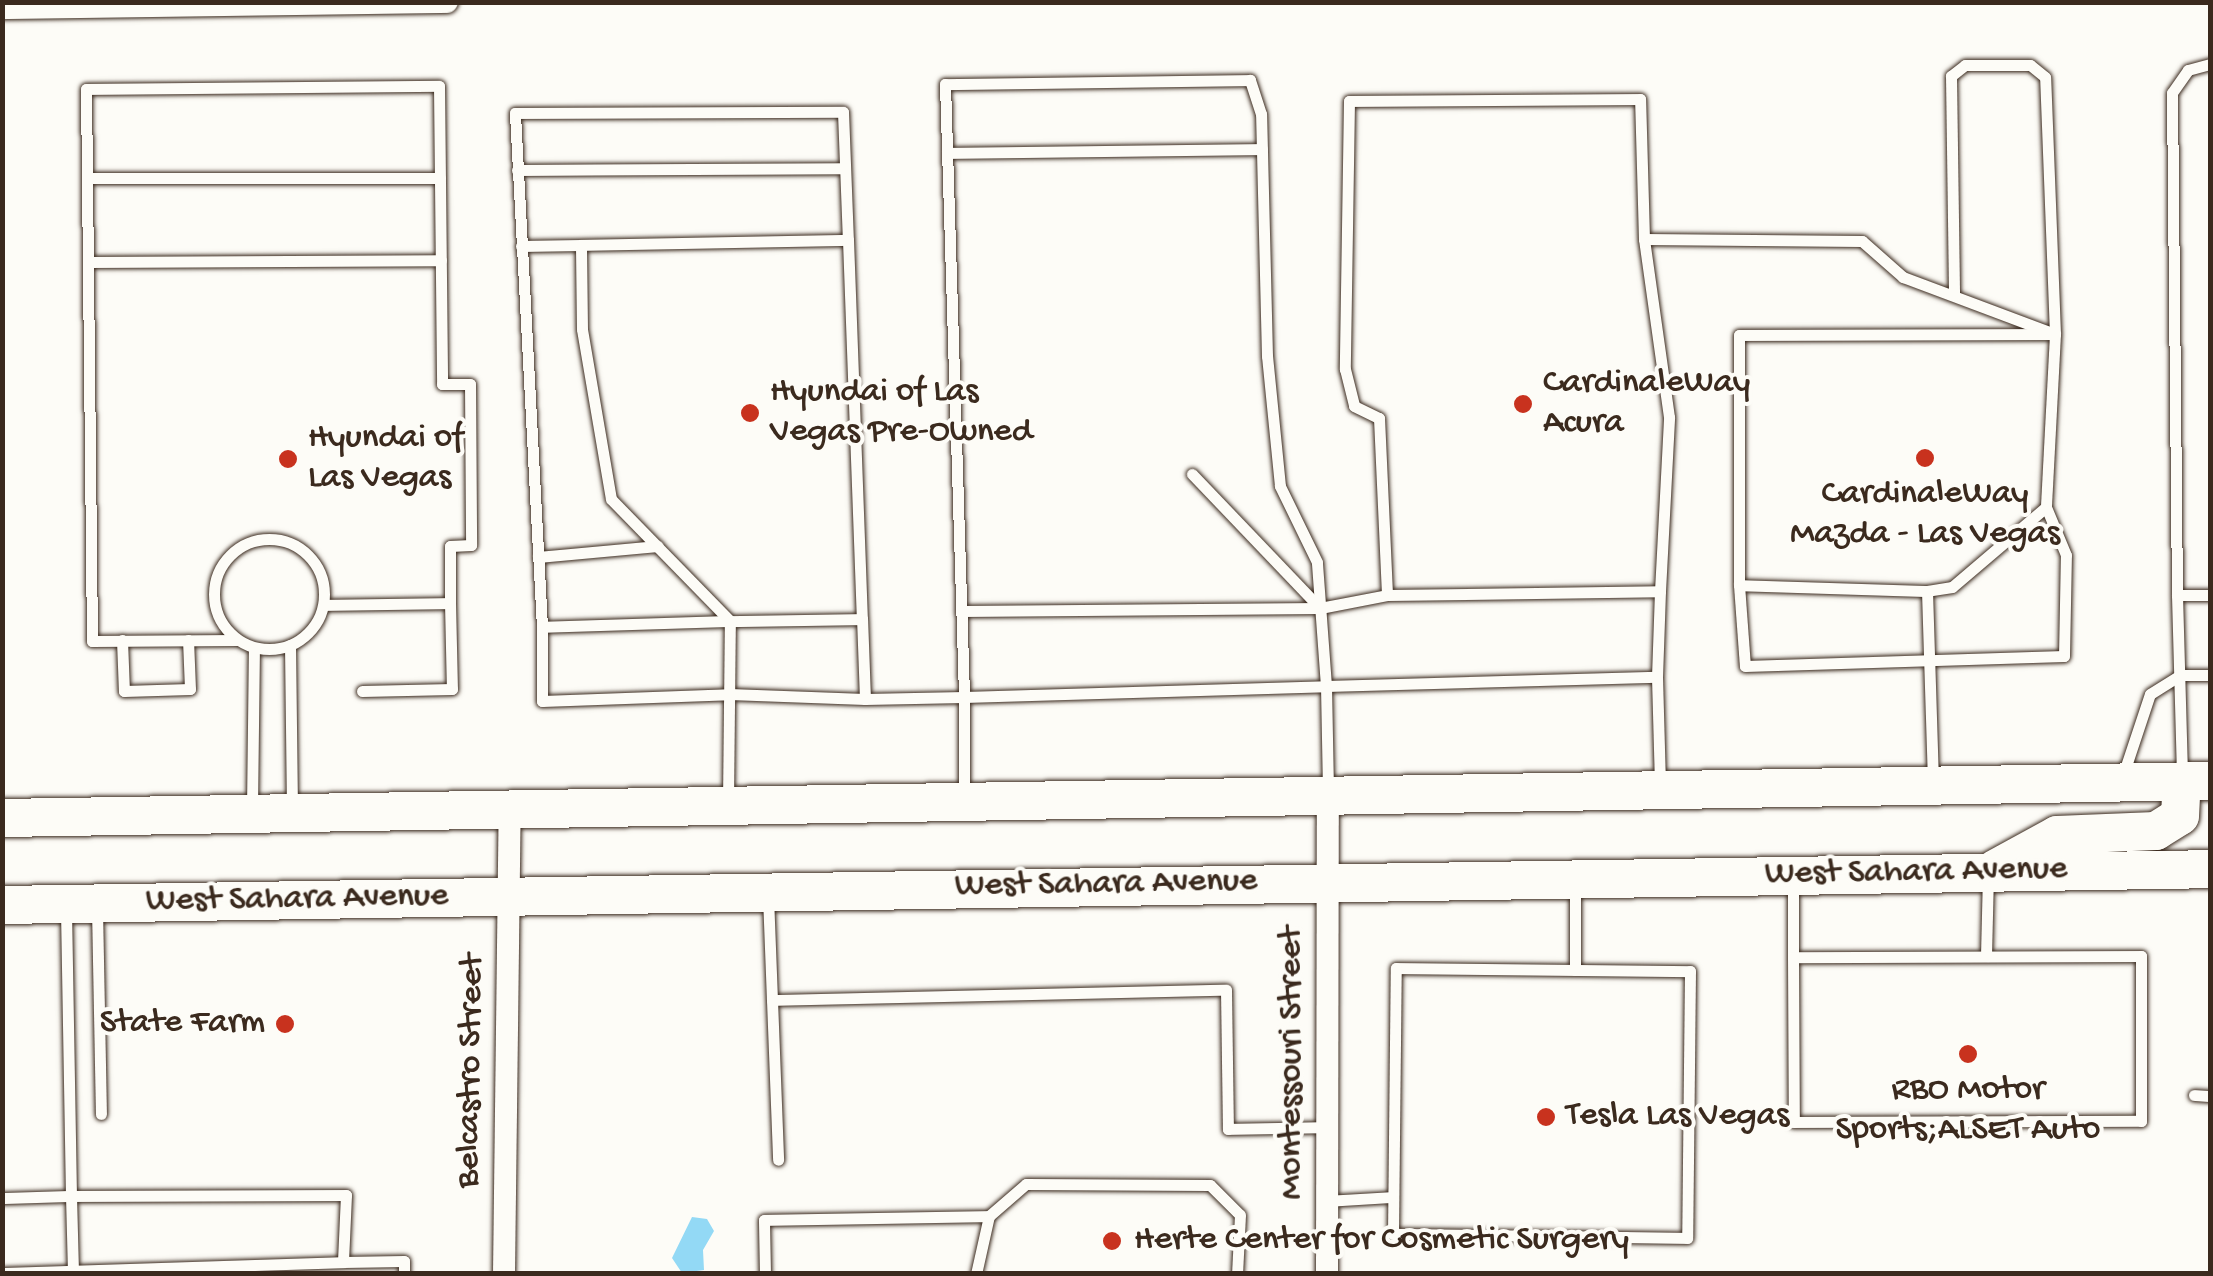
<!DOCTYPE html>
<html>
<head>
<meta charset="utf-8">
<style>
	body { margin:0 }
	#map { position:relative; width:2213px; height:1276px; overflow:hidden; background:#fdfcf7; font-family:"Gochi Hand",sans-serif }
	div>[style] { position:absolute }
	.water>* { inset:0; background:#93d9f5 }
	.roads { filter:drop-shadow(0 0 2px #3b2a1e) drop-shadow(0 0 2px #3b2a1e) }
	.lane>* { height:11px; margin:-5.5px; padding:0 5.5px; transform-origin:5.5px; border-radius:5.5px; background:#fdfcf7 }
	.lane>.ring { margin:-5.5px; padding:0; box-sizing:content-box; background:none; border:11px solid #fdfcf7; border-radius:50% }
	.street>* { height:22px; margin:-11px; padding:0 11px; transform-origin:11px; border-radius:11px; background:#fdfcf7 }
	.primary>* { height:38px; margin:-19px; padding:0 19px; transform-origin:19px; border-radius:19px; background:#fdfcf7 }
	.dots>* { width:28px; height:28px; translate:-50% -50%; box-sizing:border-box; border:5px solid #fdfcf7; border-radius:50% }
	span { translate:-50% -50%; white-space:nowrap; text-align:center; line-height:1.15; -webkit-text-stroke:8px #fdfcf7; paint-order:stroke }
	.poi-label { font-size:35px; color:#3b2a1e }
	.left { translate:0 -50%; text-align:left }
	.right { translate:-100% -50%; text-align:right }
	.street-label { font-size:35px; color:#3b2a1e }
	.frame { position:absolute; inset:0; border:5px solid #3b2a1e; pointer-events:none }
</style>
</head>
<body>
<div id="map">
	<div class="water">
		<div style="clip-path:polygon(692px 1217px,707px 1219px,714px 1231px,703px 1250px,704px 1270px,682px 1273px,672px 1258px)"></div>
	</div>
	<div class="roads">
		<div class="lane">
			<div style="left:2210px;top:64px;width:23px;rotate:165deg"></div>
			<div style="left:2188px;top:70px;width:28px;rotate:125deg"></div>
			<div style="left:2172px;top:93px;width:502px;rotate:89.43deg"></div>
			<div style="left:2177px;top:595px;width:33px"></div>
			<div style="left:947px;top:153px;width:315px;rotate:-0.7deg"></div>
			<div style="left:517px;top:170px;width:328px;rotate:-0.3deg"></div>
			<div style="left:87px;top:178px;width:353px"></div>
			<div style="left:1644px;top:239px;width:218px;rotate:0.5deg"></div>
			<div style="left:1862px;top:241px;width:55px;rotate:41.3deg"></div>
			<div style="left:1903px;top:277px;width:162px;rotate:20.6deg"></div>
			<div style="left:2055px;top:334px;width:173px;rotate:93deg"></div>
			<div style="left:2046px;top:507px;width:123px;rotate:139.6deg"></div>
			<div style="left:1952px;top:587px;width:25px;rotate:171deg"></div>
			<div style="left:1927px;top:591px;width:190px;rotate:88.2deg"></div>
			<div style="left:521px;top:246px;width:60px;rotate:-1deg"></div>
			<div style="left:88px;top:262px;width:353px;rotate:-0.3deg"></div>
			<div style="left:1192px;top:474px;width:185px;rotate:46.3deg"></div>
			<div class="ring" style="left:214px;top:539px;width:99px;height:99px"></div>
			<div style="left:538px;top:557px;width:120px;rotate:-5.3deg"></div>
			<div style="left:1739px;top:585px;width:81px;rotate:85.8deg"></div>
			<div style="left:1745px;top:666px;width:319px;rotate:-1.8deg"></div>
			<div style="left:2064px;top:656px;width:101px;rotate:-88.9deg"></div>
			<div style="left:2066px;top:555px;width:52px;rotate:-112.6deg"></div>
			<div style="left:1927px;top:591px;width:188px;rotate:-178.2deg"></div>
			<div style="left:1739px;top:585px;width:250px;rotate:-90deg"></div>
			<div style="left:1739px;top:335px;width:316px;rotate:-0.2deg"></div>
			<div style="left:2055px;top:334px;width:257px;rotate:-92.2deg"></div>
			<div style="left:2045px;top:77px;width:19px;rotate:-141deg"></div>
			<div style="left:2030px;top:65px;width:65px;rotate:180deg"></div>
			<div style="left:1965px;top:65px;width:18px;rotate:142deg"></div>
			<div style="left:1951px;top:76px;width:219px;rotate:89.2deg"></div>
			<div style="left:2177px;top:595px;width:181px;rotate:88.4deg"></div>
			<div style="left:324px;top:605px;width:126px;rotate:-0.9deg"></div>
			<div style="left:450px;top:603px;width:86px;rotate:88.7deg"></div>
			<div style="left:452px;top:689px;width:90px;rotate:178.7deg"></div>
			<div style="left:962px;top:611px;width:358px;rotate:-0.5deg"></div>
			<div style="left:1320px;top:608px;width:68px;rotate:-11deg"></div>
			<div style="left:1387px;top:595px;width:273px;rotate:-0.8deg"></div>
			<div style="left:1660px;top:591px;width:174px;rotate:-87deg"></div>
			<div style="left:1669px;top:417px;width:180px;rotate:-98deg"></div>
			<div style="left:1644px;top:239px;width:140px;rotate:-91.6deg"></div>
			<div style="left:1640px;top:99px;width:291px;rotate:179.6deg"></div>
			<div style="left:1349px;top:101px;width:268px;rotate:90.9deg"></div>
			<div style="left:1345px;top:369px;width:38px;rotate:76deg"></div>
			<div style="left:1354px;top:406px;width:28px;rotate:26deg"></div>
			<div style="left:1379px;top:418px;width:177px;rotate:87.4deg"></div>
			<div style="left:542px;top:627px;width:74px;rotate:90deg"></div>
			<div style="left:542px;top:701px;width:187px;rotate:-2.1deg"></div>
			<div style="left:729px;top:694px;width:136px;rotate:2.1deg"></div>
			<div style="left:865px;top:699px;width:80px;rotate:-92.1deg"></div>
			<div style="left:122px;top:640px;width:51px;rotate:87.8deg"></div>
			<div style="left:124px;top:691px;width:66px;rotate:-1.7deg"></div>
			<div style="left:190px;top:689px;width:49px;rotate:-92.3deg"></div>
			<div style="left:237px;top:640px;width:145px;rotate:179.6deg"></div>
			<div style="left:92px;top:641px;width:552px;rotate:-90.62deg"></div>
			<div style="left:86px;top:89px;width:353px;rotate:-0.5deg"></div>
			<div style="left:439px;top:86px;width:298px;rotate:89.4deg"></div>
			<div style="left:442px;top:384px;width:28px"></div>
			<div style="left:470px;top:384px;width:161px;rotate:89.6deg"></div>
			<div style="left:471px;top:545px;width:21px;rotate:177deg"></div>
			<div style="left:450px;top:546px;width:57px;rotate:90deg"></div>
			<div style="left:290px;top:645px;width:165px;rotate:89.3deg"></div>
			<div style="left:1657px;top:677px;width:86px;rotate:-88deg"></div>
			<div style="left:865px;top:699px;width:99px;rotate:-1.2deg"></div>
			<div style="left:964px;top:697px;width:97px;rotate:90deg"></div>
			<div style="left:2123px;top:775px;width:85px;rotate:-71.6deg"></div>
			<div style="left:2150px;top:694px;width:36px;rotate:-32deg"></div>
			<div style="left:2180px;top:675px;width:30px"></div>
			<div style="left:1328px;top:790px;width:104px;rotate:-91.1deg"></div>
			<div style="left:1326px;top:686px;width:124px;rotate:-94.2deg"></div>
			<div style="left:1317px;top:562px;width:85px;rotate:-116deg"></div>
			<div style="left:1280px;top:486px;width:131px;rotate:-95.7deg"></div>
			<div style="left:1267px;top:356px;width:242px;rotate:-91.4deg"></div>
			<div style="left:1261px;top:114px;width:36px;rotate:-108deg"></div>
			<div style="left:1250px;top:80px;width:305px;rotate:179.2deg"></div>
			<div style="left:945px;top:84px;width:613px;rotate:88.22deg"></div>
			<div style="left:964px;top:697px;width:362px;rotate:-1.7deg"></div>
			<div style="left:1326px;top:686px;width:331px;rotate:-1.6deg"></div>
			<div style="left:1657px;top:677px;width:108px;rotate:88.4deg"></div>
			<div style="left:728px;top:801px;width:180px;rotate:-89.4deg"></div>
			<div style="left:730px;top:621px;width:188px;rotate:178.2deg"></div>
			<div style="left:542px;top:627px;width:515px;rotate:-93.01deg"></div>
			<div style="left:515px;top:113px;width:328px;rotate:-0.2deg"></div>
			<div style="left:843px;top:112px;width:128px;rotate:87.8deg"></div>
			<div style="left:848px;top:240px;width:379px;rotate:87.9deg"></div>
			<div style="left:862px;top:619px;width:132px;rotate:179.1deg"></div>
			<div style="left:730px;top:621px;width:170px;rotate:-134.3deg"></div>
			<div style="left:611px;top:499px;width:172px;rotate:-99.7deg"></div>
			<div style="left:582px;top:329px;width:84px;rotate:-90.7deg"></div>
			<div style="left:581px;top:245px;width:267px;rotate:-1.1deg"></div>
			<div style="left:252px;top:808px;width:160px;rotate:-89.3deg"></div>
			<div style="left:1793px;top:879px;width:78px;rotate:90deg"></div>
			<div style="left:1793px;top:957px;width:165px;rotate:89.7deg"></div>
			<div style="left:1794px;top:1122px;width:347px;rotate:-0.2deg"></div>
			<div style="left:2141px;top:1121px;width:165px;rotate:-90deg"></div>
			<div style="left:2141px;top:956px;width:348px;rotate:179.8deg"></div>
			<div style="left:768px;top:896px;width:264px;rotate:87.8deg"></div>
			<div style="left:97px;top:908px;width:206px;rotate:88.9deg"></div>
			<div style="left:1986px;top:956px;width:80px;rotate:-88.6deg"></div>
			<div style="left:1396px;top:968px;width:294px;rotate:0.6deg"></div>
			<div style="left:1690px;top:971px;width:267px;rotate:90.6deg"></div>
			<div style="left:1687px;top:1238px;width:294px;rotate:-179.2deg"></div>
			<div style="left:1393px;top:1234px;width:266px;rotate:-89.4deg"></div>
			<div style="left:1575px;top:970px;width:85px;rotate:-90deg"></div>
			<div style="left:772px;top:1000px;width:454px;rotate:-1.3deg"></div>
			<div style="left:1226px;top:990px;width:139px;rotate:89.2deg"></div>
			<div style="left:1228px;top:1129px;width:100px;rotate:-1.1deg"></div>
			<div style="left:2194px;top:1095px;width:16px;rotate:4deg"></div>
			<div style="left:2px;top:1198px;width:69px;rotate:-1.7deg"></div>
			<div style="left:71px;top:1196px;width:287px;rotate:-91deg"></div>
			<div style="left:1327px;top:1201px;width:66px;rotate:-3.5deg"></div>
			<div style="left:73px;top:1272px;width:76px;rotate:-91.5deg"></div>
			<div style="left:71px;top:1196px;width:275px;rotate:-0.2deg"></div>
			<div style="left:346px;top:1195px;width:67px;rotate:92.6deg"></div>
			<div style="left:343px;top:1262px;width:61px;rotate:-0.9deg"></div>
			<div style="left:404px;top:1261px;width:13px;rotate:90deg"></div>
			<div style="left:2px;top:1273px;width:341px;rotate:-1.8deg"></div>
			<div style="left:765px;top:1274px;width:54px;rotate:-91.1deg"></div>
			<div style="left:764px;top:1220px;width:225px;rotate:-1deg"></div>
			<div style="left:976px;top:1274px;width:59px;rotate:-77.4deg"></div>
			<div style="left:989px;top:1216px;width:49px;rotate:-40.9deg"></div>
			<div style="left:1026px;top:1184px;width:184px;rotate:0.3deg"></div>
			<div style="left:1210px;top:1185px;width:42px;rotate:45deg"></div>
			<div style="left:1240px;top:1215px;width:59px;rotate:92.9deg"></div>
		</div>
		<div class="street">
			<div style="left:2px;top:8px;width:445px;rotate:-0.8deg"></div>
			<div style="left:504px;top:1274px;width:464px;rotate:-89.3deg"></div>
			<div style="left:1327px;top:1274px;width:480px;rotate:-89.9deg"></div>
		</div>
		<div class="primary">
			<div style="left:2px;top:818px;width:2208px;rotate:-0.96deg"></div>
			<div style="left:1995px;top:869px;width:71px;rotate:-28.7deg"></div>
			<div style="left:2057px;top:835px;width:99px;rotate:-2.3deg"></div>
			<div style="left:2156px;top:831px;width:28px;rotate:-32deg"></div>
			<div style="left:2180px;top:816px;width:35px;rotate:-87deg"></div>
			<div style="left:2px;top:905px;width:2208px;rotate:-0.93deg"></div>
		</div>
	</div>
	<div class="dots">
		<div style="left:1523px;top:404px;background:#c8321e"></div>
		<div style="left:750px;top:413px;background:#c8321e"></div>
		<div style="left:1925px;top:458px;background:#c8321e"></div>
		<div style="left:288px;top:459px;background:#c8321e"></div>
		<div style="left:285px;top:1024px;background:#c8321e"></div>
		<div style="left:1968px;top:1054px;background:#c8321e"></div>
		<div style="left:1546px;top:1117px;background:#c8321e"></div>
		<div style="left:1112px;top:1241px;background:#c8321e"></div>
	</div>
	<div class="poi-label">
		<span class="left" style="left:1543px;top:404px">CardinaleWay<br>Acura</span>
		<span class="left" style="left:770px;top:413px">Hyundai of Las<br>Vegas Pre-Owned</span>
		<span class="left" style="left:308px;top:459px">Hyundai of<br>Las Vegas</span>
		<span style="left:1925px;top:515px">CardinaleWay<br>Mazda - Las Vegas</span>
		<span class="right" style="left:265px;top:1024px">State Farm</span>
		<span style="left:1968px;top:1111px">RBO Motor<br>Sports;ALSET Auto</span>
		<span class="left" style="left:1566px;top:1117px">Tesla Las Vegas</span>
		<span class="left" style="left:1134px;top:1241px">Herte Center for Cosmetic Surgery</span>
	</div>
	<div class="street-label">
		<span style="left:1916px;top:873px;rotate:-1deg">West Sahara Avenue</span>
		<span style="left:1106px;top:885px;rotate:-1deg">West Sahara Avenue</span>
		<span style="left:297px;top:900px;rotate:-1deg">West Sahara Avenue</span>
		<span style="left:1293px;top:1063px;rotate:-90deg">Montessouri Street</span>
		<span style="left:472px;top:1071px;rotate:-89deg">Belcastro Street</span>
	</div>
	<div class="frame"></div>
</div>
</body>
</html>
